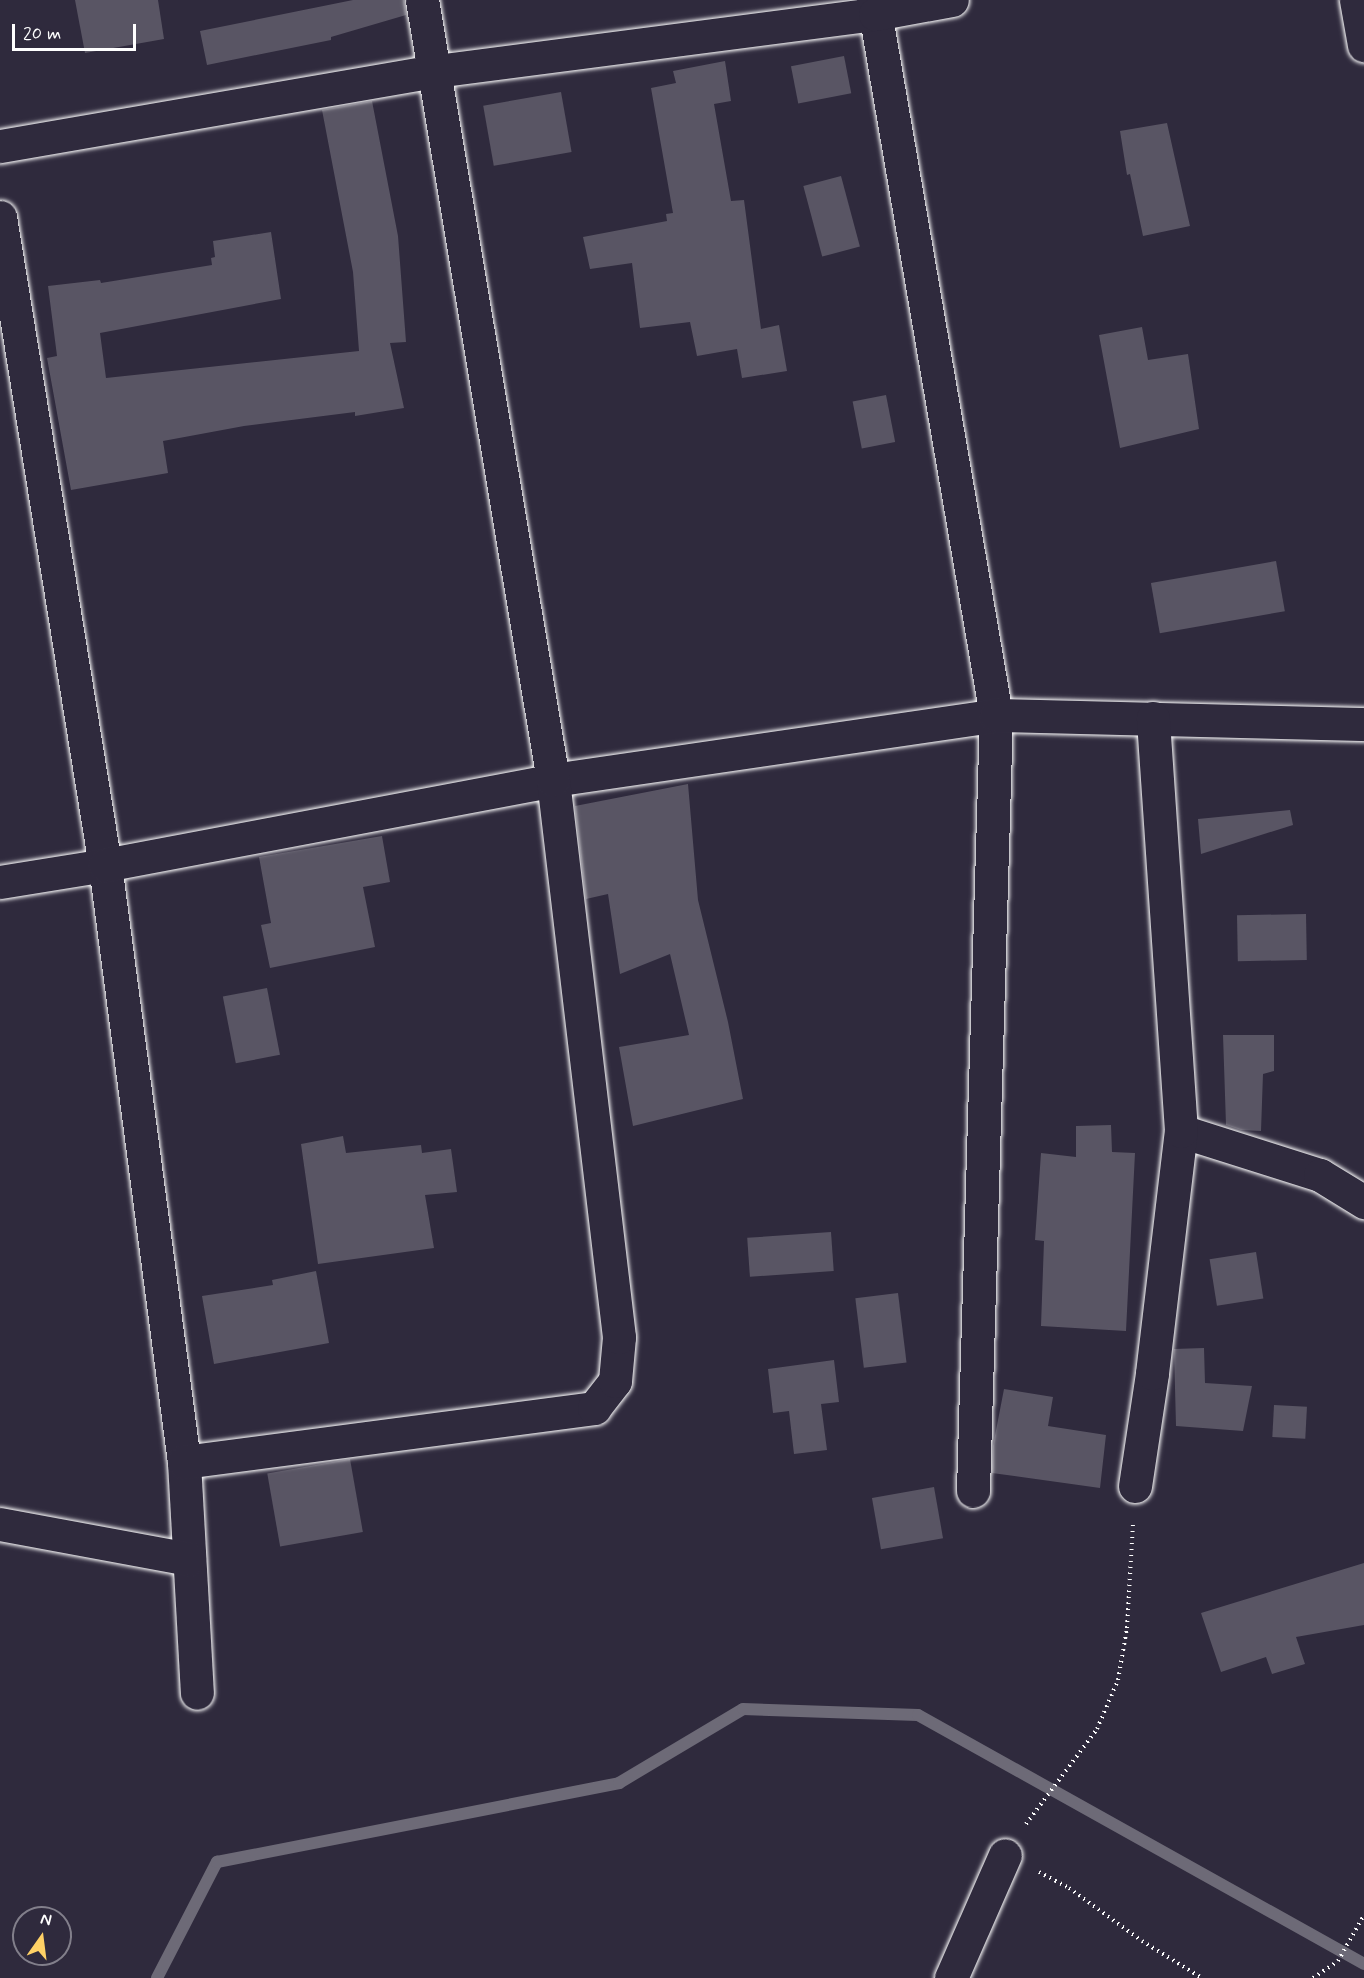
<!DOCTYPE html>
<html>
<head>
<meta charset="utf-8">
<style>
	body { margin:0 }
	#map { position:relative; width:1364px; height:1978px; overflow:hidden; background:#2f2a3d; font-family:Mynerve,sans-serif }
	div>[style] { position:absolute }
	.stream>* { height:12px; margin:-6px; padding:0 6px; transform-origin:6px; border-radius:6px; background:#6d6a77 }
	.building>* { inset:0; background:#595564; transform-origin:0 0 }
	.path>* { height:4px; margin-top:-2px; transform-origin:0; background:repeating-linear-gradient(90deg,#fff 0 1.5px,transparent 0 6px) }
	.roads { filter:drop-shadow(0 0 2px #fff) drop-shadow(0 0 2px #fff) }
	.street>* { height:33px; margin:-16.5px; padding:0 16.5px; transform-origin:16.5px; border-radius:16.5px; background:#2f2a3d }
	span { translate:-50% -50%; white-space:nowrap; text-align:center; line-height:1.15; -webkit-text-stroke:5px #2f2a3d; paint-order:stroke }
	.north { position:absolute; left:12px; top:1906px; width:60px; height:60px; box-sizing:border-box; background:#2f2a3d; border:2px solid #827f8b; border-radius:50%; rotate:14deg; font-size:16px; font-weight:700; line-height:24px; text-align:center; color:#fff }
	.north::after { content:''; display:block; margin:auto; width:21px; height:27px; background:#ffd166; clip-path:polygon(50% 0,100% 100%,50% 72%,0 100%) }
	.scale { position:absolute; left:12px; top:24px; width:124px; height:27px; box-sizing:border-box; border:3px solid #fff; border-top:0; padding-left:8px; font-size:18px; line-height:21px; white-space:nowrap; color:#fff; -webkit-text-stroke:4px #2f2a3d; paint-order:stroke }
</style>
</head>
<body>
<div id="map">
	<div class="stream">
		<div style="left:157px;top:1978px;width:131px;rotate:-62.7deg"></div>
		<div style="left:217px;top:1862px;width:410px;rotate:-11.1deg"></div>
		<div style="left:619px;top:1783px;width:144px;rotate:-30.8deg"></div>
		<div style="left:743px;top:1709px;width:175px;rotate:2deg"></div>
		<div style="left:918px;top:1715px;width:511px;rotate:29.17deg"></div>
	</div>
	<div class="building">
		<div style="clip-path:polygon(75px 0,158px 0,164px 39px,85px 53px)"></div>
		<div style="clip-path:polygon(353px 0,404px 0,406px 15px,331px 37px,331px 40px,207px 65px,200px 31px)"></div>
		<div style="left:844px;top:56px;width:38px;height:54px;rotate:79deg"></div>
		<div style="clip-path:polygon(725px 61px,731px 101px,714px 104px,731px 201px,744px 200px,761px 329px,779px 325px,787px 371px,742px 378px,737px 349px,697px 356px,690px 322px,640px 328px,632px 263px,590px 269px,583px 237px,667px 221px,666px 214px,673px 213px,651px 88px,676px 83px,673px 71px)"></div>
		<div style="left:561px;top:92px;width:61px;height:79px;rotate:80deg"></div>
		<div style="clip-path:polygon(372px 101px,398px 236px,406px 342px,390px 343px,404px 408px,355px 416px,355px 412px,244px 426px,163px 441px,168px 473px,71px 490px,47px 358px,57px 356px,48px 286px,100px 280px,101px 283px,212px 265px,211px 258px,215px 257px,213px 241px,271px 232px,281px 299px,100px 333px,106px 378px,359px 351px,353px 272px,322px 110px)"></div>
		<div style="clip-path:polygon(1167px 123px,1190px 226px,1143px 236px,1130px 174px,1127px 175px,1120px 131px)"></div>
		<div style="left:841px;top:176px;width:73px;height:39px;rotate:75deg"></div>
		<div style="clip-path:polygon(1142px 327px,1148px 360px,1188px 354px,1199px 429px,1120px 448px,1099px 335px)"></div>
		<div style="left:886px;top:395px;width:48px;height:34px;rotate:79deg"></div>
		<div style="left:1276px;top:561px;width:51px;height:127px;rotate:80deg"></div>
		<div style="clip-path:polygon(688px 784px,698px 900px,728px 1022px,743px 1099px,633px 1126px,619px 1047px,689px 1035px,670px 954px,620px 974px,608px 894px,586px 899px,575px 806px)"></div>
		<div style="clip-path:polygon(1290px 810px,1293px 825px,1201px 854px,1198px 819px)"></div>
		<div style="clip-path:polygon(382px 836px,390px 882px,363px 887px,375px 947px,270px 968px,261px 925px,271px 923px,259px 857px)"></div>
		<div style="left:1306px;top:914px;width:46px;height:69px;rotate:89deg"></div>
		<div style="left:267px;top:988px;width:68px;height:45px;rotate:79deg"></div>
		<div style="clip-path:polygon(1223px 1035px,1274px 1035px,1274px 1071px,1263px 1074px,1261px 1131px,1241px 1130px,1226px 1125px)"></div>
		<div style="clip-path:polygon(1111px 1125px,1112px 1152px,1135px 1153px,1126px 1331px,1041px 1326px,1044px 1241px,1035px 1240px,1041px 1153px,1076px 1157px,1076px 1126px)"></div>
		<div style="clip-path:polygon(343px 1136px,346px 1153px,421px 1145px,422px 1153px,451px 1149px,457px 1192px,425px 1195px,434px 1248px,318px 1264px,301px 1144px)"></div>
		<div style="left:831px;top:1232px;width:39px;height:84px;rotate:86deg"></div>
		<div style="left:1256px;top:1252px;width:47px;height:47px;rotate:81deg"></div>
		<div style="clip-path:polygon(316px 1271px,329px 1343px,214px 1364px,202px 1296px,273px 1285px,272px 1280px)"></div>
		<div style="left:898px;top:1293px;width:70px;height:43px;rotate:83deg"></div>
		<div style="clip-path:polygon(1204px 1348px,1205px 1383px,1252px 1386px,1243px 1431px,1176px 1426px,1174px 1349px)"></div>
		<div style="clip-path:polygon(834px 1360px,839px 1402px,821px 1404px,827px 1450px,794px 1454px,789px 1411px,773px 1413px,768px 1369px)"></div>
		<div style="clip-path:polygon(1004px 1389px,1053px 1397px,1048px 1426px,1106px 1435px,1100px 1488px,992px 1473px,993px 1446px)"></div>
		<div style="left:1274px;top:1405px;width:33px;height:32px;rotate:3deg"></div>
		<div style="left:350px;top:1459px;width:74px;height:84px;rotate:80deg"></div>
		<div style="left:934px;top:1487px;width:52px;height:63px;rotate:80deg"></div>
		<div style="clip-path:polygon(1364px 1563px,1364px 1625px,1296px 1637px,1305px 1664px,1272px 1674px,1266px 1657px,1221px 1672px,1201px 1613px)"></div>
	</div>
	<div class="path">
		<div style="left:1026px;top:1824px;width:119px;rotate:-53.2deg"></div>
		<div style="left:1097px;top:1729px;width:53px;rotate:-66.8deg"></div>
		<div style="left:1118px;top:1680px;width:53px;rotate:-80.2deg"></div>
		<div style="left:1127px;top:1628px;width:104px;rotate:-86.7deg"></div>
		<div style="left:1039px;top:1872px;width:34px;rotate:28deg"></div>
		<div style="left:1069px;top:1888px;width:90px;rotate:36deg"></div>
		<div style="left:1142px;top:1941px;width:70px;rotate:31.7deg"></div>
		<div style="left:1313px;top:1978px;width:30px;rotate:-34deg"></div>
		<div style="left:1338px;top:1961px;width:53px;rotate:-60.5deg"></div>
	</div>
	<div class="roads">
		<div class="street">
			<div style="left:873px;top:0;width:726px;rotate:80.24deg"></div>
			<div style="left:996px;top:715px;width:776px;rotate:91.7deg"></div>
			<div style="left:1356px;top:0;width:46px;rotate:79.9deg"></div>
			<div style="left:0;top:146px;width:442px;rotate:-9.8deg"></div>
			<div style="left:436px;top:71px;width:443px;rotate:-7.4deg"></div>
			<div style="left:875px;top:14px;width:78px;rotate:-10.3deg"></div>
			<div style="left:0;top:217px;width:656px;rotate:80.8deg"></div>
			<div style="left:105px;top:865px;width:602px;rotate:82.46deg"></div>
			<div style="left:184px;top:1462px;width:231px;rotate:86.8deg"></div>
			<div style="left:0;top:882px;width:106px;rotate:-9.2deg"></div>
			<div style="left:105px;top:865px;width:456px;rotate:-10.7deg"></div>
			<div style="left:553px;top:780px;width:448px;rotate:-8.3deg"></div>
			<div style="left:996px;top:715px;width:368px;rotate:1.4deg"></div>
			<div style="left:1181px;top:1131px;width:146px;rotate:17.6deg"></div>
			<div style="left:1320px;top:1175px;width:52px;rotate:31.5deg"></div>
			<div style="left:184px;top:1462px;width:414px;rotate:-7.5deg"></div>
			<div style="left:594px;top:1408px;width:34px;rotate:-52deg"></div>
			<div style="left:615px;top:1381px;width:44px;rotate:-84.8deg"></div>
			<div style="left:619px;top:1337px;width:561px;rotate:-96.76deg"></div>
			<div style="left:553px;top:780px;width:791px;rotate:-99.53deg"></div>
			<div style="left:1135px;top:1486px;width:114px;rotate:-81.4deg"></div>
			<div style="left:1152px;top:1373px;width:244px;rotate:-83.2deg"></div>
			<div style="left:1181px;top:1131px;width:414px;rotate:-93.9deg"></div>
			<div style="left:0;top:1524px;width:192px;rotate:10.5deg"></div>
			<div style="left:951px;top:1978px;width:134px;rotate:-66.3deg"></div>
		</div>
	</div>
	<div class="north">N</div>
	<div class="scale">20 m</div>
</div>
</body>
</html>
